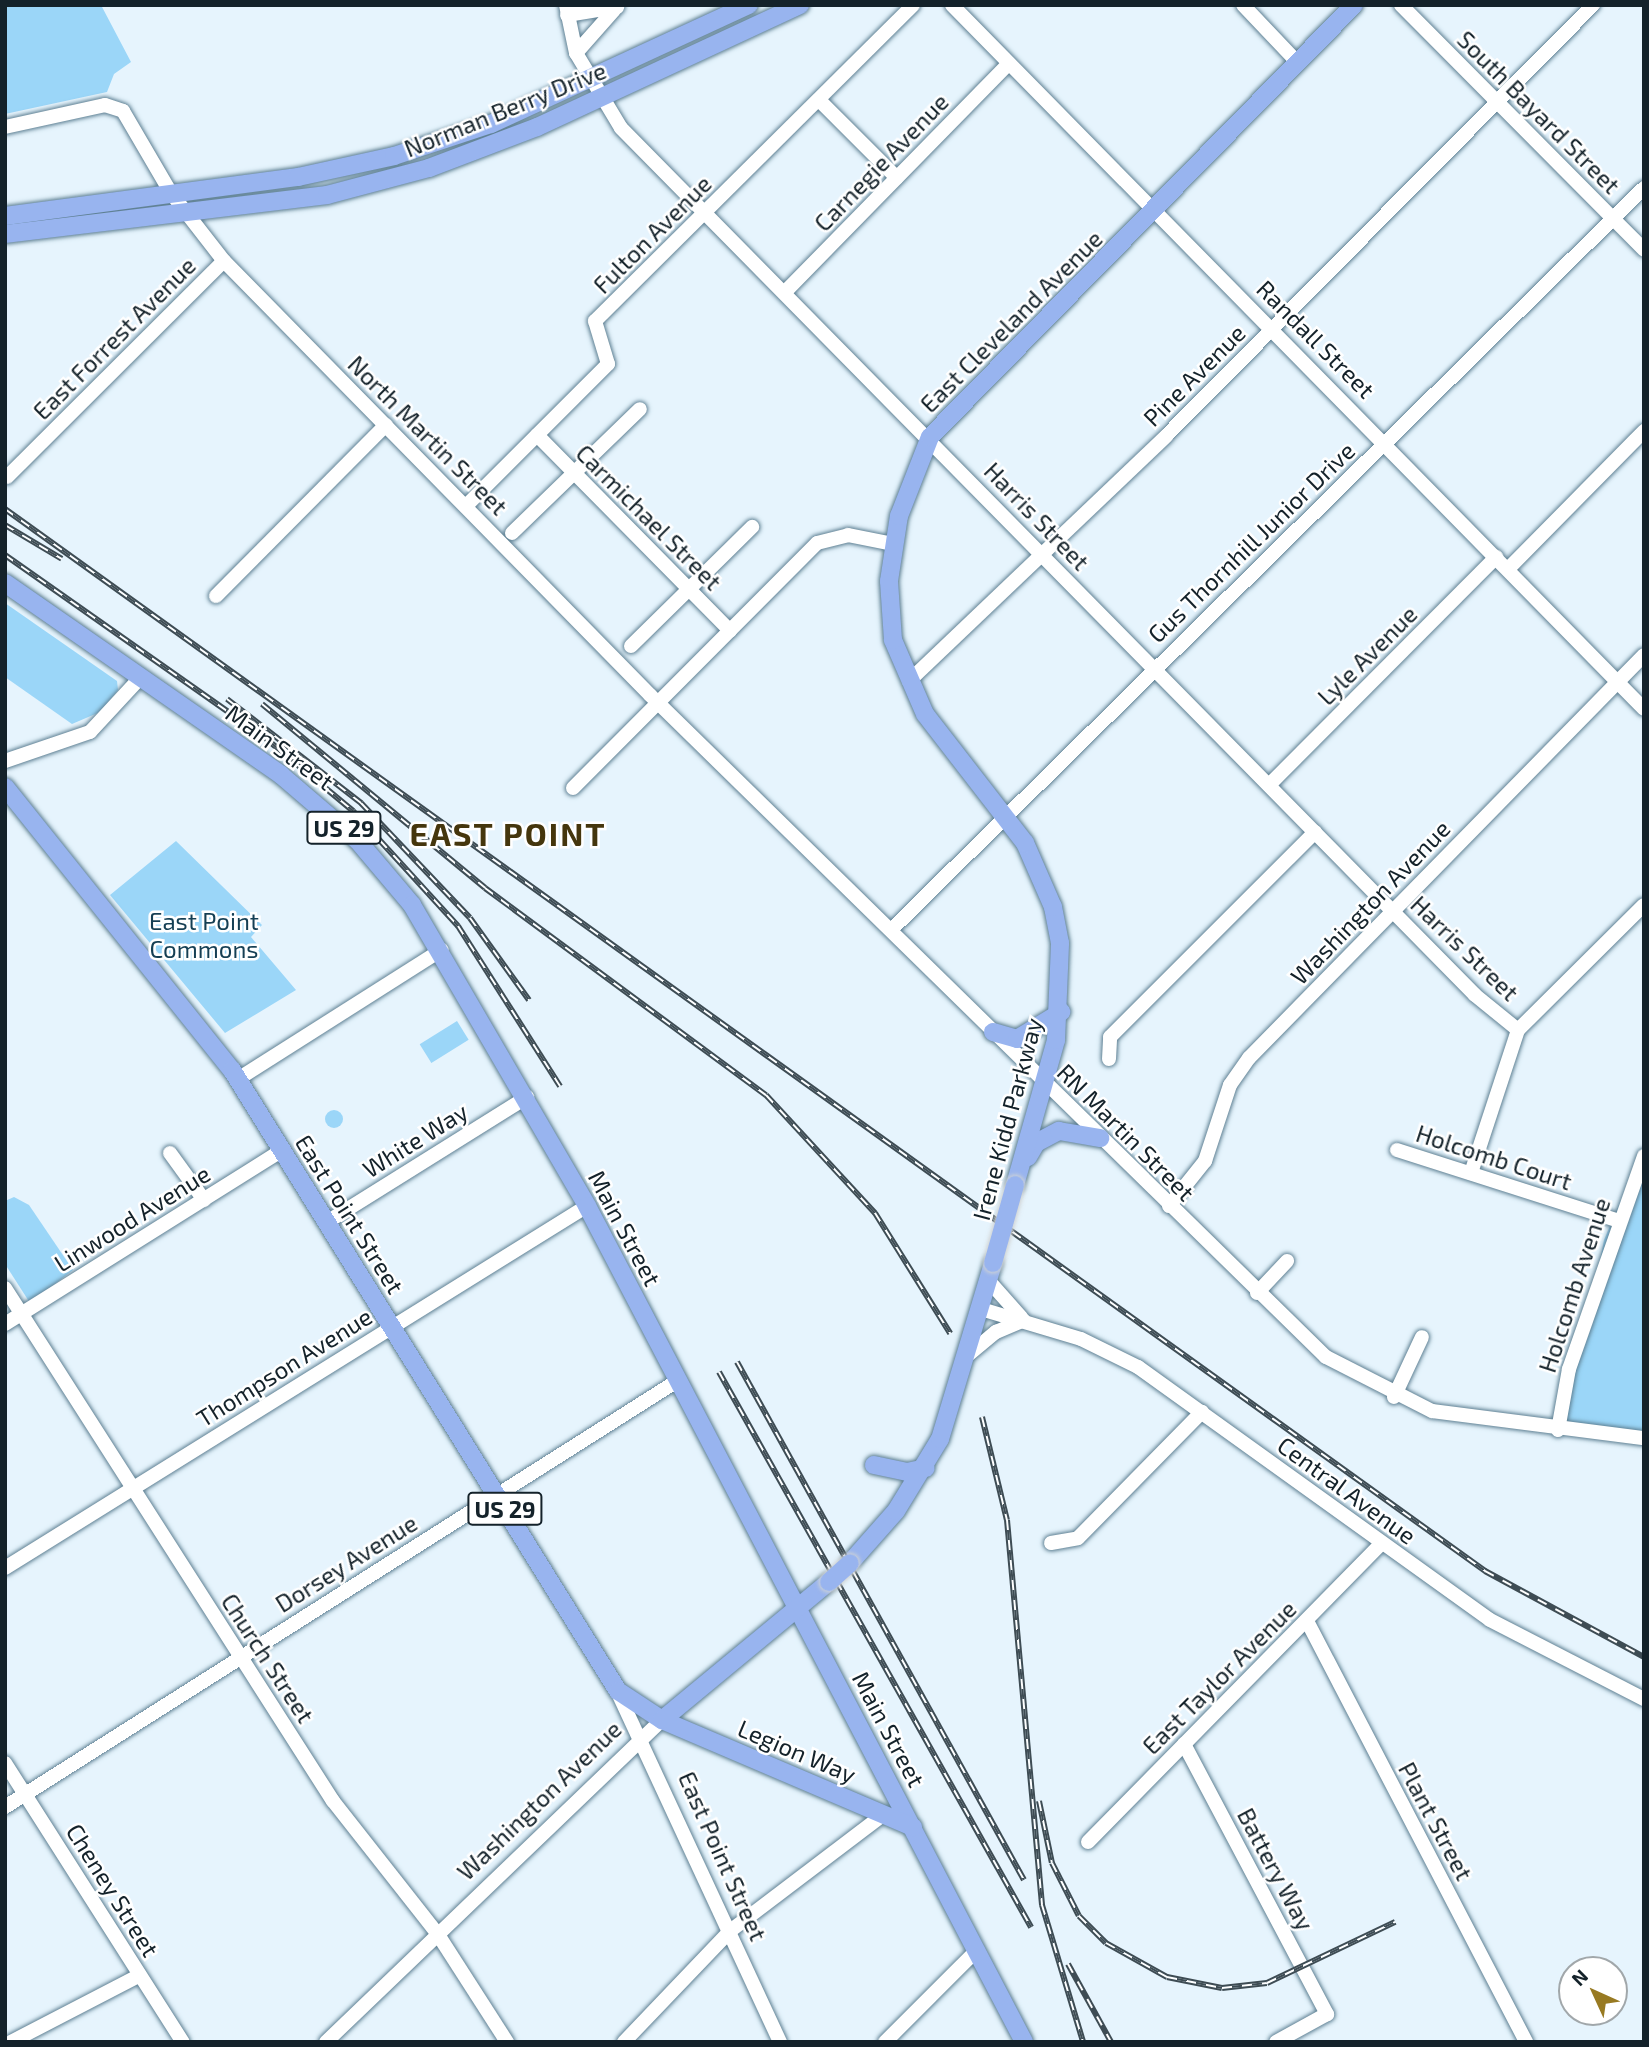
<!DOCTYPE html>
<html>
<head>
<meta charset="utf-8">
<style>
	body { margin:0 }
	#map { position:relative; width:1649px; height:2047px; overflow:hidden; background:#e6f4fd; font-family:"Exo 2",sans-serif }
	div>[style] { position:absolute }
	.green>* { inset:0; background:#9bd6f8; transform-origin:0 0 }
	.round { border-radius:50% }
	.roads { filter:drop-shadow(0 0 2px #5e8093) drop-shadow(0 0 2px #5e8093) }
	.minor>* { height:14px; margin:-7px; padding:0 7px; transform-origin:7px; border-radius:7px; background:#fff }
	.major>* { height:18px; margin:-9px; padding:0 9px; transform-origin:9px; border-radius:9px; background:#98b4ef }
	.rail>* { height:6px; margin-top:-3px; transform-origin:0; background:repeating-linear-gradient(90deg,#fff 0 10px,#3e4c54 0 20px); box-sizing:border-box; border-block:2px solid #3e4c54 }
	.bridges { filter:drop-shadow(0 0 2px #d0d3d4) drop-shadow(0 0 2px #d0d3d4) }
	.major-bridge>* { height:18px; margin:-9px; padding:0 9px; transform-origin:9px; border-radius:9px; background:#98b4ef }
	span { translate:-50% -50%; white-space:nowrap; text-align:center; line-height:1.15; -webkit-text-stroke:5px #fff; paint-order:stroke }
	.shield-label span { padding:2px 5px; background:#fff; border:2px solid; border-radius:5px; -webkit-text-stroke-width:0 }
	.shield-label { font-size:23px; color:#14222a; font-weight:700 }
	.street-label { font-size:24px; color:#14222a }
	.park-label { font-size:24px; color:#153f54 }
	.district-label { font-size:32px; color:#45360d; font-weight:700; letter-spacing:2px }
	.frame { position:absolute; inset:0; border:7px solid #14222a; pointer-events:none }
	.north { position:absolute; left:1558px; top:1956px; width:70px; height:70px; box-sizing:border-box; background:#fff; border:2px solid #a1a7aa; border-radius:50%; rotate:315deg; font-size:19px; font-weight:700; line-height:28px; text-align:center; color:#14222a }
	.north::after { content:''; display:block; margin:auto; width:24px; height:32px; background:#987a22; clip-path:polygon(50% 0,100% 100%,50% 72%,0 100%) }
</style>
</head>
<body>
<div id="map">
	<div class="green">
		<div style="clip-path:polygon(5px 5px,101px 5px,131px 62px,114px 74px,107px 92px,5px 114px)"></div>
		<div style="clip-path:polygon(5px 603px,117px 681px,118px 690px,100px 712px,72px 724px,5px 677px)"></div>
		<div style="clip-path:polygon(176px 841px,262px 925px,251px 937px,296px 990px,225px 1033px,110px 895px)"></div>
		<div style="left:457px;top:1021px;width:22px;height:44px;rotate:58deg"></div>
		<div class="round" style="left:325px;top:1110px;width:18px;height:18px"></div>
		<div style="clip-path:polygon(1644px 1146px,1644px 1441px,1554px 1433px,1589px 1316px,1604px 1240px)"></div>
		<div style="clip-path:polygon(14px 1197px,29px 1205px,73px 1270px,30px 1303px,5px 1264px,5px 1201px)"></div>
	</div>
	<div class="roads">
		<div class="minor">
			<div style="left:566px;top:5px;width:49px;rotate:78.2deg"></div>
			<div style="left:576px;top:53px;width:87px;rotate:59deg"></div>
			<div style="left:621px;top:128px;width:1217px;rotate:45.43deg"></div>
			<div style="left:1475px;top:995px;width:55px;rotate:39.1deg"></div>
			<div style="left:952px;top:5px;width:987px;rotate:45.49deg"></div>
			<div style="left:1243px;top:5px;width:80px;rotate:46.5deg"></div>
			<div style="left:1401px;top:5px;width:345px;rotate:45.2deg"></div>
			<div style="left:567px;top:15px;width:51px;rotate:-9.1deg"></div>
			<div style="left:576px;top:53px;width:57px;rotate:-48.5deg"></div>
			<div style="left:819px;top:100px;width:110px;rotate:45deg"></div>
			<div style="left:5px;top:127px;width:102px;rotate:-12.4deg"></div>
			<div style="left:105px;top:105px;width:19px;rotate:18deg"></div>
			<div style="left:123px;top:111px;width:95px;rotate:59.7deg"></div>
			<div style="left:171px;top:193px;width:86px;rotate:52.1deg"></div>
			<div style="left:224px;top:261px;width:608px;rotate:45.53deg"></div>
			<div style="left:650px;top:695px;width:946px;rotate:44.4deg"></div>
			<div style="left:1326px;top:1357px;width:119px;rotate:27deg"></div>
			<div style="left:1432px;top:1411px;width:214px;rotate:7.3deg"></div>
			<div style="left:785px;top:292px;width:320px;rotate:-45.6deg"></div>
			<div style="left:537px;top:435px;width:275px;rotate:45.4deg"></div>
			<div style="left:7px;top:477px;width:306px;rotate:-44.9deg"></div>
			<div style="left:466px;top:506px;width:201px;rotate:-45deg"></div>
			<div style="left:608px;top:364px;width:45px;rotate:-106.8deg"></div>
			<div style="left:595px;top:321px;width:448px;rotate:-44.8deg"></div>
			<div style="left:512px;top:533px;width:178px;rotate:-44.1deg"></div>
			<div style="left:1508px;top:569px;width:194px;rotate:-45.4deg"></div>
			<div style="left:216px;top:596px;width:241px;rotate:-45.2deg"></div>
			<div style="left:631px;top:646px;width:170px;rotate:-44.5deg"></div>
			<div style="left:909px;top:681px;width:355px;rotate:-43.6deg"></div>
			<div style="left:1166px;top:436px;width:607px;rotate:-45.27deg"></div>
			<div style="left:5px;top:761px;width:90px;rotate:-18.8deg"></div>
			<div style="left:90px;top:732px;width:74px;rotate:-47.2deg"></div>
			<div style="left:1269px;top:785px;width:322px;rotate:-45.1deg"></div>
			<div style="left:573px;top:788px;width:346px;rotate:-45.1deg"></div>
			<div style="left:817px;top:543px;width:32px;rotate:-14deg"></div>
			<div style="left:848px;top:535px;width:46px;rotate:11.3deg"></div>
			<div style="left:892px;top:929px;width:1056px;rotate:-44.58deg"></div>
			<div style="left:1109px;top:1059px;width:22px;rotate:-87deg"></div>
			<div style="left:1110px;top:1037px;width:290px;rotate:-45deg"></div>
			<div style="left:238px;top:1079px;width:241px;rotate:-32.4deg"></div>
			<div style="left:1397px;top:1150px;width:230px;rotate:17.7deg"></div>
			<div style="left:170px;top:1153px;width:58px;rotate:54.1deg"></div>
			<div style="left:1471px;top:1173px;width:151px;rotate:-71.8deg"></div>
			<div style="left:1518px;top:1030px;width:177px;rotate:-44.8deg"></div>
			<div style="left:1169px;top:1206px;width:58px;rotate:-51.3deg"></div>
			<div style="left:1205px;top:1161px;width:80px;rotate:-71.8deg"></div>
			<div style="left:1230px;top:1085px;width:33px;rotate:-55deg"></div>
			<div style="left:1249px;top:1058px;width:564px;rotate:-45.57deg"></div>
			<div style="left:327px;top:1222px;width:236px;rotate:-32deg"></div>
			<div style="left:988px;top:1280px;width:50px;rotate:48.3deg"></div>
			<div style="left:5px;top:1288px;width:609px;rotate:57.41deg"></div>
			<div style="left:333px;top:1801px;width:168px;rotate:51.8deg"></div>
			<div style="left:437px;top:1933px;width:130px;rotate:57.3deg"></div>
			<div style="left:1257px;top:1293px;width:44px;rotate:-46.8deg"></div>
			<div style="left:981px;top:1309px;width:104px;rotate:16.7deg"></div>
			<div style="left:1081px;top:1339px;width:64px;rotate:26.2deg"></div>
			<div style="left:1138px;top:1367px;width:433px;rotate:35.7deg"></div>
			<div style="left:1490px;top:1620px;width:173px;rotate:27.2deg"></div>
			<div style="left:5px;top:1324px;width:327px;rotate:-32.1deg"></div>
			<div style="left:967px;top:1356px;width:38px;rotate:-40deg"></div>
			<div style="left:996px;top:1332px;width:30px;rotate:-23deg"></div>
			<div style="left:1394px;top:1397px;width:66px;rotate:-65deg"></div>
			<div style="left:1558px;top:1430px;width:62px;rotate:-79.8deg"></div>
			<div style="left:1569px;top:1369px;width:226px;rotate:-70.6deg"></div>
			<div style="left:1051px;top:1543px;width:27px;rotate:-10deg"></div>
			<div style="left:1078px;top:1538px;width:177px;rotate:-45.5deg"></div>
			<div style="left:5px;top:1568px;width:685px;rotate:-31.88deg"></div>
			<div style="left:1307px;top:1621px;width:475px;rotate:62.5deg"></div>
			<div style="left:618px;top:1693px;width:385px;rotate:65.1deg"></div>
			<div style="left:1184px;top:1744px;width:306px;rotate:62.1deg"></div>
			<div style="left:1327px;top:2014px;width:58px;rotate:151.2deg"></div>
			<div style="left:5px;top:1763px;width:331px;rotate:57.5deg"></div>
			<div style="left:5px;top:1807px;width:796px;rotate:-32.37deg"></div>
			<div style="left:1088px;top:1842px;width:418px;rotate:-45.5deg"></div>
			<div style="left:11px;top:2042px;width:145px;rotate:-27.4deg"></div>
			<div style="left:326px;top:2042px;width:465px;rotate:-43.8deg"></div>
			<div style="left:624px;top:2042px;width:153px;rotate:-46.3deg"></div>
			<div style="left:730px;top:1931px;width:192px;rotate:-37.2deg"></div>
			<div style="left:885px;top:2042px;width:130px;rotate:-45deg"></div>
		</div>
		<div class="major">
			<div style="left:5px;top:216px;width:296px;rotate:-7.6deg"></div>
			<div style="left:298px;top:177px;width:98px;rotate:-12.3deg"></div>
			<div style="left:394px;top:156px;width:102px;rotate:-18.3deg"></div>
			<div style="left:491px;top:124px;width:284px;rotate:-24.8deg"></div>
			<div style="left:5px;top:234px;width:324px;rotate:-6.9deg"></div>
			<div style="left:327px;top:195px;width:106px;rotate:-14.8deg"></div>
			<div style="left:429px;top:168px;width:116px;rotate:-20.8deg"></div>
			<div style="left:537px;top:127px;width:290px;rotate:-24.9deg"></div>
			<div style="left:5px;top:583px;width:336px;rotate:34.8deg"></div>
			<div style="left:281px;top:775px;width:101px;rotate:40.6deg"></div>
			<div style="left:358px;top:841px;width:84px;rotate:49.8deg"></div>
			<div style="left:412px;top:905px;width:348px;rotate:59.8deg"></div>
			<div style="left:587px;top:1206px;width:943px;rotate:62.4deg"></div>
			<div style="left:5px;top:787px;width:363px;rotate:51.3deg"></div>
			<div style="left:232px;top:1070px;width:731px;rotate:58.14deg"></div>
			<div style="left:618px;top:1691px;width:53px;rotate:33.4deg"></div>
			<div style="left:662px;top:1720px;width:273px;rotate:23.1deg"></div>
			<div style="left:993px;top:1032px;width:25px;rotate:16deg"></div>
			<div style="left:1017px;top:1039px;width:52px;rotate:-31.5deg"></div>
			<div style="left:1028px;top:1157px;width:16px;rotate:-60deg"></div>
			<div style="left:1036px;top:1143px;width:26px;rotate:-28deg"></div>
			<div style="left:1059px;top:1131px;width:42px;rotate:9.7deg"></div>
			<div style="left:1015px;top:1185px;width:151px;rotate:-74.2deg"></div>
			<div style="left:1056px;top:1040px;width:97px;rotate:-87.6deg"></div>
			<div style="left:1060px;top:943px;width:37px;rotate:-101deg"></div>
			<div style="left:1053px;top:907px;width:70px;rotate:-113.6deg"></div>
			<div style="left:1025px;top:843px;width:163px;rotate:-127.8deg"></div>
			<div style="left:925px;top:714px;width:81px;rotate:-113.4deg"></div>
			<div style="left:893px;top:640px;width:59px;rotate:-93.9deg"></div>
			<div style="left:889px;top:581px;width:66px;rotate:-81.3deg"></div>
			<div style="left:899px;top:516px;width:85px;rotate:-68.6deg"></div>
			<div style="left:930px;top:437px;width:605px;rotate:-45.54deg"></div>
			<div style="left:874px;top:1465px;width:34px;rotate:12deg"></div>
			<div style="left:907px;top:1472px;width:19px;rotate:-12deg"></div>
			<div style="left:850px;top:1563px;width:69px;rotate:-48.5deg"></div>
			<div style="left:896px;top:1511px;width:84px;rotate:-58.6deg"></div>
			<div style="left:940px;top:1439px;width:184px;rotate:-73.2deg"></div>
			<div style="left:662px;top:1720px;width:217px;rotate:-39.6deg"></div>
		</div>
	</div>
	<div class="rail">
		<div style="left:5px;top:509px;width:1822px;rotate:35.66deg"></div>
		<div style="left:1485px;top:1571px;width:181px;rotate:28.4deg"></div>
		<div style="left:5px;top:525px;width:66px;rotate:30.8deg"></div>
		<div style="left:5px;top:555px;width:317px;rotate:35.1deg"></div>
		<div style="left:264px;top:737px;width:116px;rotate:39.7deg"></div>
		<div style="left:353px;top:811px;width:156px;rotate:47.6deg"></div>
		<div style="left:458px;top:926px;width:190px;rotate:57.5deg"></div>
		<div style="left:227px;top:699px;width:170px;rotate:37.8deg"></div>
		<div style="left:361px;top:803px;width:158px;rotate:46.5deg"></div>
		<div style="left:470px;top:918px;width:101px;rotate:54.3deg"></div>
		<div style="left:262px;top:704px;width:289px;rotate:39.5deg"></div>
		<div style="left:485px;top:888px;width:349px;rotate:36.4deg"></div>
		<div style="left:766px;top:1095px;width:161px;rotate:47.3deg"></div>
		<div style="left:875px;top:1213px;width:142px;rotate:58deg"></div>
		<div style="left:737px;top:1362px;width:592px;rotate:61.01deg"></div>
		<div style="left:719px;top:1372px;width:637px;rotate:60.66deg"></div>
		<div style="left:982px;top:1417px;width:106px;rotate:76.4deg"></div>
		<div style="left:1007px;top:1520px;width:387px;rotate:84.8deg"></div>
		<div style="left:1042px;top:1905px;width:143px;rotate:73.3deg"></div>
		<div style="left:1039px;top:1801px;width:63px;rotate:78.2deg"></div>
		<div style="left:1052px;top:1863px;width:59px;rotate:63deg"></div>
		<div style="left:1079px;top:1916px;width:38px;rotate:45deg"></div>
		<div style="left:1106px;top:1943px;width:70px;rotate:29.1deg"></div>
		<div style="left:1167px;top:1977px;width:56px;rotate:11.3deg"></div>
		<div style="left:1222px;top:1988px;width:45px;rotate:-6.3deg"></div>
		<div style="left:1267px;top:1983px;width:142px;rotate:-25.5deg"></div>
		<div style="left:1068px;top:1964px;width:89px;rotate:61.1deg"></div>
	</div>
	<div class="bridges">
		<div class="major-bridge">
			<div style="left:993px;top:1263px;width:81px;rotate:-74.2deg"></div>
			<div style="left:829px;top:1582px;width:28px;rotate:-42deg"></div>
		</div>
	</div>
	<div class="shield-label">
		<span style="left:344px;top:828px">US 29</span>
		<span style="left:505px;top:1509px">US 29</span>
	</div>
	<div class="street-label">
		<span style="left:505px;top:109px;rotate:-22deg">Norman Berry Drive</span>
		<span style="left:1539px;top:112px;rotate:45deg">South Bayard Street</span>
		<span style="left:881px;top:162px;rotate:-46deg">Carnegie Avenue</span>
		<span style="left:652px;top:234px;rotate:-45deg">Fulton Avenue</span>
		<span style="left:1011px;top:321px;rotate:-45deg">East Cleveland Avenue</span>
		<span style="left:114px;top:338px;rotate:-45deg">East Forrest Avenue</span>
		<span style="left:1316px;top:339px;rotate:45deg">Randall Street</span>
		<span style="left:1194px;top:375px;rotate:-45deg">Pine Avenue</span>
		<span style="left:428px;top:435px;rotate:45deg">North Martin Street</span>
		<span style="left:1037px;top:516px;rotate:46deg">Harris Street</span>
		<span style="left:649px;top:517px;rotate:45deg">Carmichael Street</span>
		<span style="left:1251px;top:542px;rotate:-44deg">Gus Thornhill Junior Drive</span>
		<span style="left:1367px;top:655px;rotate:-45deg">Lyle Avenue</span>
		<span style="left:280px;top:747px;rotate:36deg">Main Street</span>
		<span style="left:1370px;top:902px;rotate:-46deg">Washington Avenue</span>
		<span style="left:1465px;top:948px;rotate:44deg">Harris Street</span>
		<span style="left:1007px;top:1119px;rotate:-75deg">Irene Kidd Parkway</span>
		<span style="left:1126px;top:1132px;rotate:45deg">RN Martin Street</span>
		<span style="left:415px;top:1140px;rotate:-32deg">White Way</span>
		<span style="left:1494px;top:1157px;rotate:18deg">Holcomb Court</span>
		<span style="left:350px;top:1214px;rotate:58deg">East Point Street</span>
		<span style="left:132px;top:1218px;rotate:-32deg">Linwood Avenue</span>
		<span style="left:625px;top:1228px;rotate:62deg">Main Street</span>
		<span style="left:1574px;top:1285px;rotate:-72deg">Holcomb Avenue</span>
		<span style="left:284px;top:1367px;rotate:-32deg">Thompson Avenue</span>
		<span style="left:1347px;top:1490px;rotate:36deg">Central Avenue</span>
		<span style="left:346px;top:1563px;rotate:-32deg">Dorsey Avenue</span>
		<span style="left:268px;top:1658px;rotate:57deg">Church Street</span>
		<span style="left:1219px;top:1677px;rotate:-45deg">East Taylor Avenue</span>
		<span style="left:889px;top:1729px;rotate:62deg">Main Street</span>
		<span style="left:797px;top:1751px;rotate:23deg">Legion Way</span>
		<span style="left:539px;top:1800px;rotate:-44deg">Washington Avenue</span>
		<span style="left:1436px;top:1821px;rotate:62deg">Plant Street</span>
		<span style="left:723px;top:1856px;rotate:66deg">East Point Street</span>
		<span style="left:1276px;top:1869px;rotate:62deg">Battery Way</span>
		<span style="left:113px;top:1890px;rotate:58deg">Cheney Street</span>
	</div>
	<div class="park-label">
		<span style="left:204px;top:935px">East Point<br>Commons</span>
	</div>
	<div class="district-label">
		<span style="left:508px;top:833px">EAST POINT</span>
	</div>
	<div class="frame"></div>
	<div class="north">N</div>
</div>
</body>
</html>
